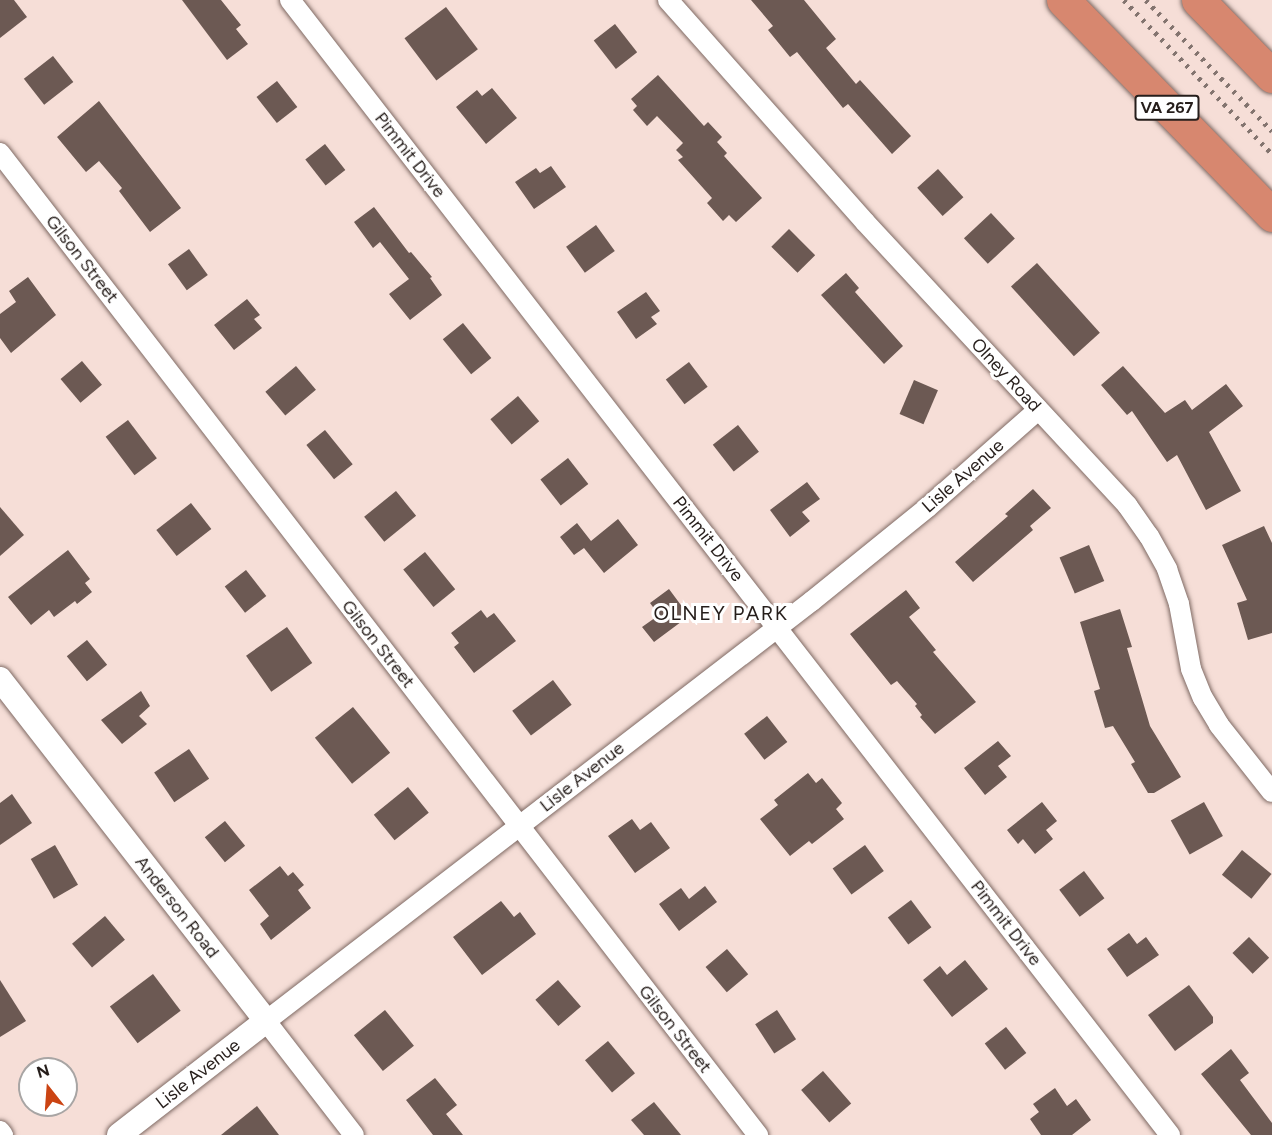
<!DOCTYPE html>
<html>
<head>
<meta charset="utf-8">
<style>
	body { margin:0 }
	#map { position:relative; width:1272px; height:1135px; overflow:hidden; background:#f6ded7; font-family:Figtree,sans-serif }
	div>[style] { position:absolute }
	.building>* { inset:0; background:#6c5953; transform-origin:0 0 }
	.roads { filter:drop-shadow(0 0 2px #7f6a64) drop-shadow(0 0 2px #7f6a64) }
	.minor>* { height:20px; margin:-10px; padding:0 10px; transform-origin:10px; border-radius:10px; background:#fff }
	.tertiary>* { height:24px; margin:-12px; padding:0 12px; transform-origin:12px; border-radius:12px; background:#fff }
	.motorway>* { height:33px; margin:-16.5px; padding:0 16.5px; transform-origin:16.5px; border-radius:16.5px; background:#d7876f }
	.rail>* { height:4.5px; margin-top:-2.25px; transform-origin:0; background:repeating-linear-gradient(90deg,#83746f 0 3px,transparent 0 9px) }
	span { translate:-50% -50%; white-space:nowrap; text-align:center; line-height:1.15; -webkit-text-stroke:6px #fff; paint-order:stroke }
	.shield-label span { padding:2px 4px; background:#fff; border:2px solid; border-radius:4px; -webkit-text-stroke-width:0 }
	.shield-label { font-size:16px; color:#261e1b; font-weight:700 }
	.street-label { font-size:18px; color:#261e1b }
	.neighbourhood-label { font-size:20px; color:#261e1b; letter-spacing:1.5px }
	.north { position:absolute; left:18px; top:1057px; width:60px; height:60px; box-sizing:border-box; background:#fff; border:2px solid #a8a5a4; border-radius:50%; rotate:343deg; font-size:16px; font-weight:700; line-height:24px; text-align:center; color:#261e1b }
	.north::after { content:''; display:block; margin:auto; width:21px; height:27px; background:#cb4413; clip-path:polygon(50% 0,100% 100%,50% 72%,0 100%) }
</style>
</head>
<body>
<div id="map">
	<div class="building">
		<div style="clip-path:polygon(0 0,14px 0,27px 17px,0 38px)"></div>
		<div style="clip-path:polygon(182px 0,221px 0,241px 25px,236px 29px,248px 44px,227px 60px)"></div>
		<div style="clip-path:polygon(751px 0,804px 0,836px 39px,826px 48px,856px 84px,860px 80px,911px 136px,892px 154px,848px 104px,843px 108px,797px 52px,790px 57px,768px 30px,773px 26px)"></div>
		<div style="left:446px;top:7px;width:53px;height:52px;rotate:53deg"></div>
		<div style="left:615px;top:24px;width:36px;height:27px;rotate:52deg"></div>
		<div style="left:53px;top:56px;width:33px;height:37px;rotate:52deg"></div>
		<div style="clip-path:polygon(658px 75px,704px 126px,708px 122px,722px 137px,717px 142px,727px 153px,724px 156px,762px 198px,736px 222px,729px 215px,723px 221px,707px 203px,712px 198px,678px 160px,683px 157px,676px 150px,683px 143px,657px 116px,647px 126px,633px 110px,637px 106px,631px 99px)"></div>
		<div style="left:277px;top:81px;width:33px;height:26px;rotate:52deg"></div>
		<div style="clip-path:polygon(492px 88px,517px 118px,486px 144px,456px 107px,477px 90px,482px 96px)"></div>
		<div style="clip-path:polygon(99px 101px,181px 208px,150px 232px,119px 191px,122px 188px,99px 161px,86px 172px,57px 137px)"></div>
		<div style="left:325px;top:144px;width:33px;height:25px;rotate:52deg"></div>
		<div style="clip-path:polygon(551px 166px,566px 187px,534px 209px,515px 182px,536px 168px,540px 173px)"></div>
		<div style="left:938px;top:169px;width:38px;height:28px;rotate:48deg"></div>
		<div style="clip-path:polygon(374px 207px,409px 253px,411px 252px,432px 277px,430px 278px,442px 295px,410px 320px,389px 294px,409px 279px,380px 242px,373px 248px,354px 222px)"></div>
		<div style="left:991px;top:213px;width:35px;height:37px;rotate:47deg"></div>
		<div style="left:596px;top:225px;width:32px;height:37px;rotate:54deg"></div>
		<div style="left:789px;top:229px;width:37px;height:25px;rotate:45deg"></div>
		<div style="left:189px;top:249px;width:32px;height:26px;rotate:54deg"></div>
		<div style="left:1037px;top:263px;width:94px;height:35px;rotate:48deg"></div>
		<div style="clip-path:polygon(846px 273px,859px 288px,855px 292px,903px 346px,884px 364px,821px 295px)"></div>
		<div style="clip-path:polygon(28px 277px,56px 315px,11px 353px,0 338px,0 314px,16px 302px,9px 291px)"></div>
		<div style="clip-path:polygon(646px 292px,660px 311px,651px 317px,657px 324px,636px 339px,617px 312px)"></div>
		<div style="clip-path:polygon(247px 299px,260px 315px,254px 319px,262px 328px,234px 350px,214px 325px)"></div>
		<div style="left:463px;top:323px;width:45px;height:26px;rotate:51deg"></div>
		<div style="left:82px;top:361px;width:31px;height:28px;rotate:50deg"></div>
		<div style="left:689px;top:362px;width:31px;height:29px;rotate:53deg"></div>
		<div style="left:296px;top:366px;width:31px;height:40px;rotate:50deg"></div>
		<div style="clip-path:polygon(1123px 366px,1165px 413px,1185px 400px,1192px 410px,1226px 384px,1243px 406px,1209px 432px,1241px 491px,1206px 510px,1177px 455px,1167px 462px,1132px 411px,1127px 415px,1101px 385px)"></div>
		<div style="left:914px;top:380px;width:26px;height:37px;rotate:23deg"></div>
		<div style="left:518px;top:396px;width:33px;height:36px;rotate:50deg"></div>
		<div style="left:128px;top:420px;width:48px;height:28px;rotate:53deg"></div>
		<div style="left:738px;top:425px;width:34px;height:32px;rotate:52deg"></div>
		<div style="left:325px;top:430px;width:44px;height:24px;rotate:51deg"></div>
		<div style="left:568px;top:458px;width:33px;height:35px;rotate:52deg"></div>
		<div style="clip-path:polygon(807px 482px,820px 499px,802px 512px,810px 521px,790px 537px,770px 510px)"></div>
		<div style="clip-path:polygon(1033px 489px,1051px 508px,1030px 526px,1033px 530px,973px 582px,955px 562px,1008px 516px,1005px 514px)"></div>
		<div style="left:396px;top:491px;width:32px;height:41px;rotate:51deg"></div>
		<div style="left:191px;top:503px;width:33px;height:44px;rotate:52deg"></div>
		<div style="clip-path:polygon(0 507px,24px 535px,0 556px)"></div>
		<div style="clip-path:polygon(618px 519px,638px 545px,604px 573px,584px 548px,574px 555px,560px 537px,577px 523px,591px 541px)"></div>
		<div style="clip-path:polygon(1264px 526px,1272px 543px,1272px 633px,1248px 640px,1237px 603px,1247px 600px,1222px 545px)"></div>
		<div style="left:1089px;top:545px;width:39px;height:32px;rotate:67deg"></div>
		<div style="clip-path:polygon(68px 550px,90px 579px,85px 583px,92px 592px,77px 604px,75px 601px,54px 617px,49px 610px,31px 625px,8px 597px)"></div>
		<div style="left:425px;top:552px;width:48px;height:28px;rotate:51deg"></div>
		<div style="left:246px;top:570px;width:33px;height:27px;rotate:52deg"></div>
		<div style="clip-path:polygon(669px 589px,689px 616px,654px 642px,642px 627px,659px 615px,650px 603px)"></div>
		<div style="clip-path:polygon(906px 590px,920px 608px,909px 617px,936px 650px,933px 652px,976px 702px,935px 734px,920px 717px,922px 715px,915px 706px,917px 704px,897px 681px,891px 685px,850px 634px)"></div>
		<div style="clip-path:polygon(1120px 609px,1132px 647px,1127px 648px,1150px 726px,1181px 777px,1154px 793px,1148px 793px,1131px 764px,1135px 762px,1113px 726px,1105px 728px,1094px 691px,1100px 689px,1080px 622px)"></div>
		<div style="clip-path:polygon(481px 610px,487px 618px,494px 613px,516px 641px,474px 673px,454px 647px,459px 643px,451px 633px)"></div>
		<div style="left:287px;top:627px;width:44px;height:50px;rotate:55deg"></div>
		<div style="left:87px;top:640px;width:32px;height:26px;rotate:51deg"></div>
		<div style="left:553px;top:680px;width:31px;height:51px;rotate:53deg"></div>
		<div style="clip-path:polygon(141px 691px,150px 706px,139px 716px,147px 724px,122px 744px,101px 720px)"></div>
		<div style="left:353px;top:707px;width:59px;height:49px;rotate:51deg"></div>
		<div style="left:767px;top:716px;width:33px;height:29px;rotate:52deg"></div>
		<div style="clip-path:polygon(998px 741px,1011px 756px,998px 766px,1007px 777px,985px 795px,964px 768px)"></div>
		<div style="left:189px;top:749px;width:36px;height:42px;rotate:56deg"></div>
		<div style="clip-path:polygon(808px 773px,816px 783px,822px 778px,842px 803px,836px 809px,844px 819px,812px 844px,809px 841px,790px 856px,760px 819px,778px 805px,774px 800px)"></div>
		<div style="left:408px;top:787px;width:33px;height:44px;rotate:51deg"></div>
		<div style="clip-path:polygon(12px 794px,32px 823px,0 845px,0 803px)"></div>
		<div style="clip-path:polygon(1042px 802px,1057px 821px,1046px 830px,1053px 839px,1035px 854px,1023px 839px,1018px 844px,1007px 830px)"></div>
		<div style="left:1204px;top:802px;width:39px;height:38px;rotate:61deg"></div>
		<div style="clip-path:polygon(632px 819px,640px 830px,651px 822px,670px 848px,635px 873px,608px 836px)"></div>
		<div style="left:225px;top:821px;width:32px;height:26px;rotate:51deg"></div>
		<div style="left:55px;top:845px;width:46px;height:28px;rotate:60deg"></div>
		<div style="left:865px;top:845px;width:32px;height:40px;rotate:54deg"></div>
		<div style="left:1242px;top:850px;width:38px;height:32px;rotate:39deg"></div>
		<div style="clip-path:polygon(280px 866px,288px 876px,293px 872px,304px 885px,298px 890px,311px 908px,271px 940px,260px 924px,269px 916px,249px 890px)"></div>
		<div style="left:1084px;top:871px;width:34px;height:31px;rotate:53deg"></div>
		<div style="clip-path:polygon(705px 886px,717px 902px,679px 931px,659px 904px,681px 888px,689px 899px)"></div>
		<div style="left:911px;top:900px;width:34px;height:29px;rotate:53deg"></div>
		<div style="clip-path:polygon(501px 901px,514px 917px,520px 912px,536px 934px,482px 975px,453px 937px)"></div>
		<div style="left:105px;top:916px;width:31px;height:43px;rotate:50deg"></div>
		<div style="clip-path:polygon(1129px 933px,1137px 944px,1146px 937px,1159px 955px,1127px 977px,1107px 949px)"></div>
		<div style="left:1249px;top:937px;width:29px;height:23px;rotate:46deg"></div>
		<div style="left:727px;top:949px;width:33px;height:28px;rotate:50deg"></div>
		<div style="clip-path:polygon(965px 960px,988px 989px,952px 1017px,923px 980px,940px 966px,947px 975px)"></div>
		<div style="left:153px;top:974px;width:46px;height:54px;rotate:53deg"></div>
		<div style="clip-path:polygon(0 980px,26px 1021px,0 1037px)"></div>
		<div style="left:558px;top:980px;width:35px;height:30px;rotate:49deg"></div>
		<div style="clip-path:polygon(1189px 985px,1213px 1017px,1213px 1023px,1175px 1051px,1148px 1015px)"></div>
		<div style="left:385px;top:1010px;width:46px;height:40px;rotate:51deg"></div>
		<div style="left:777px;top:1010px;width:35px;height:26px;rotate:57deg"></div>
		<div style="left:1006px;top:1027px;width:33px;height:27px;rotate:52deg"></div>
		<div style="left:608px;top:1041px;width:42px;height:30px;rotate:50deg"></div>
		<div style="clip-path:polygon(1231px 1049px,1249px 1073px,1240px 1080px,1272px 1123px,1272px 1135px,1251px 1135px,1201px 1074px)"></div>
		<div style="left:823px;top:1071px;width:43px;height:29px;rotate:49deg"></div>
		<div style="clip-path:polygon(435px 1078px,457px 1105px,446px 1114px,463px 1135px,433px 1135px,406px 1100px)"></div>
		<div style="clip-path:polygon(1055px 1088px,1067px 1106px,1076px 1099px,1091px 1120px,1072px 1135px,1041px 1135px,1030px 1119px,1039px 1112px,1033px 1104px)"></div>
		<div style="clip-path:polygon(654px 1102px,681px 1135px,644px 1135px,631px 1120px)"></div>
		<div style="clip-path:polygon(257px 1106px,279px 1135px,221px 1135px)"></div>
	</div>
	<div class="roads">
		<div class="minor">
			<div style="left:290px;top:0;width:1436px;rotate:52.21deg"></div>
			<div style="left:668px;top:0;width:297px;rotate:48.4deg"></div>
			<div style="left:865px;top:222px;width:386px;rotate:47.2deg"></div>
			<div style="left:1127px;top:505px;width:38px;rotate:55deg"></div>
			<div style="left:1149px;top:536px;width:38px;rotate:61deg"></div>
			<div style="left:1167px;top:569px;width:37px;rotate:71deg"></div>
			<div style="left:1179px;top:604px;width:66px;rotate:79.5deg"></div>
			<div style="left:1191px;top:669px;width:31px;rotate:68deg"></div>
			<div style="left:1203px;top:698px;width:31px;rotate:59deg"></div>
			<div style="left:1219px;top:725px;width:85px;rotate:51.7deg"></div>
			<div style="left:0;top:153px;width:1241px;rotate:52.34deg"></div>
			<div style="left:0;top:1131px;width:5px;rotate:53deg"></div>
			<div style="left:354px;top:1135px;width:144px;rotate:-127.7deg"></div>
			<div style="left:266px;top:1021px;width:689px;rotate:-37.57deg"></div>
			<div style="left:812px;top:601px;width:149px;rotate:-39deg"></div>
			<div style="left:928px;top:507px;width:147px;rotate:-41.4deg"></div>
		</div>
		<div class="tertiary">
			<div style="left:0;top:679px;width:433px;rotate:52.1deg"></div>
			<div style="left:266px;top:1021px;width:186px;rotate:142.2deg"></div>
		</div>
		<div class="motorway">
			<div style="left:1063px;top:0;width:300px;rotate:45.8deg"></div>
			<div style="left:1198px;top:0;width:106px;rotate:45.8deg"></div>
		</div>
	</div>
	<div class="rail">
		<div style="left:1124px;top:0;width:214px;rotate:46.1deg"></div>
		<div style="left:1146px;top:0;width:182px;rotate:46.1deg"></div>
	</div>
	<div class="shield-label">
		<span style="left:1167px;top:108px">VA 267</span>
	</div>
	<div class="street-label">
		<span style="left:410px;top:155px;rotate:52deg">Pimmit Drive</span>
		<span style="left:82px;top:259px;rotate:52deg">Gilson Street</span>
		<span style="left:1006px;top:375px;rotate:47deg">Olney Road</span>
		<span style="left:963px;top:476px;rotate:-41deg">Lisle Avenue</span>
		<span style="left:708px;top:539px;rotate:52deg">Pimmit Drive</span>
		<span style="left:378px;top:644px;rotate:52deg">Gilson Street</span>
		<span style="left:582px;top:777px;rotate:-38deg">Lisle Avenue</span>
		<span style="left:177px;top:907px;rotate:52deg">Anderson Road</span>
		<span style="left:1006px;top:923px;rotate:52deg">Pimmit Drive</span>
		<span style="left:675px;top:1029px;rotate:52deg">Gilson Street</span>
		<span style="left:198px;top:1074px;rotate:-38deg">Lisle Avenue</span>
	</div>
	<div class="neighbourhood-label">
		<span style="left:721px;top:613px">OLNEY PARK</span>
	</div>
	<div class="north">N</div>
</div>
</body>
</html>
